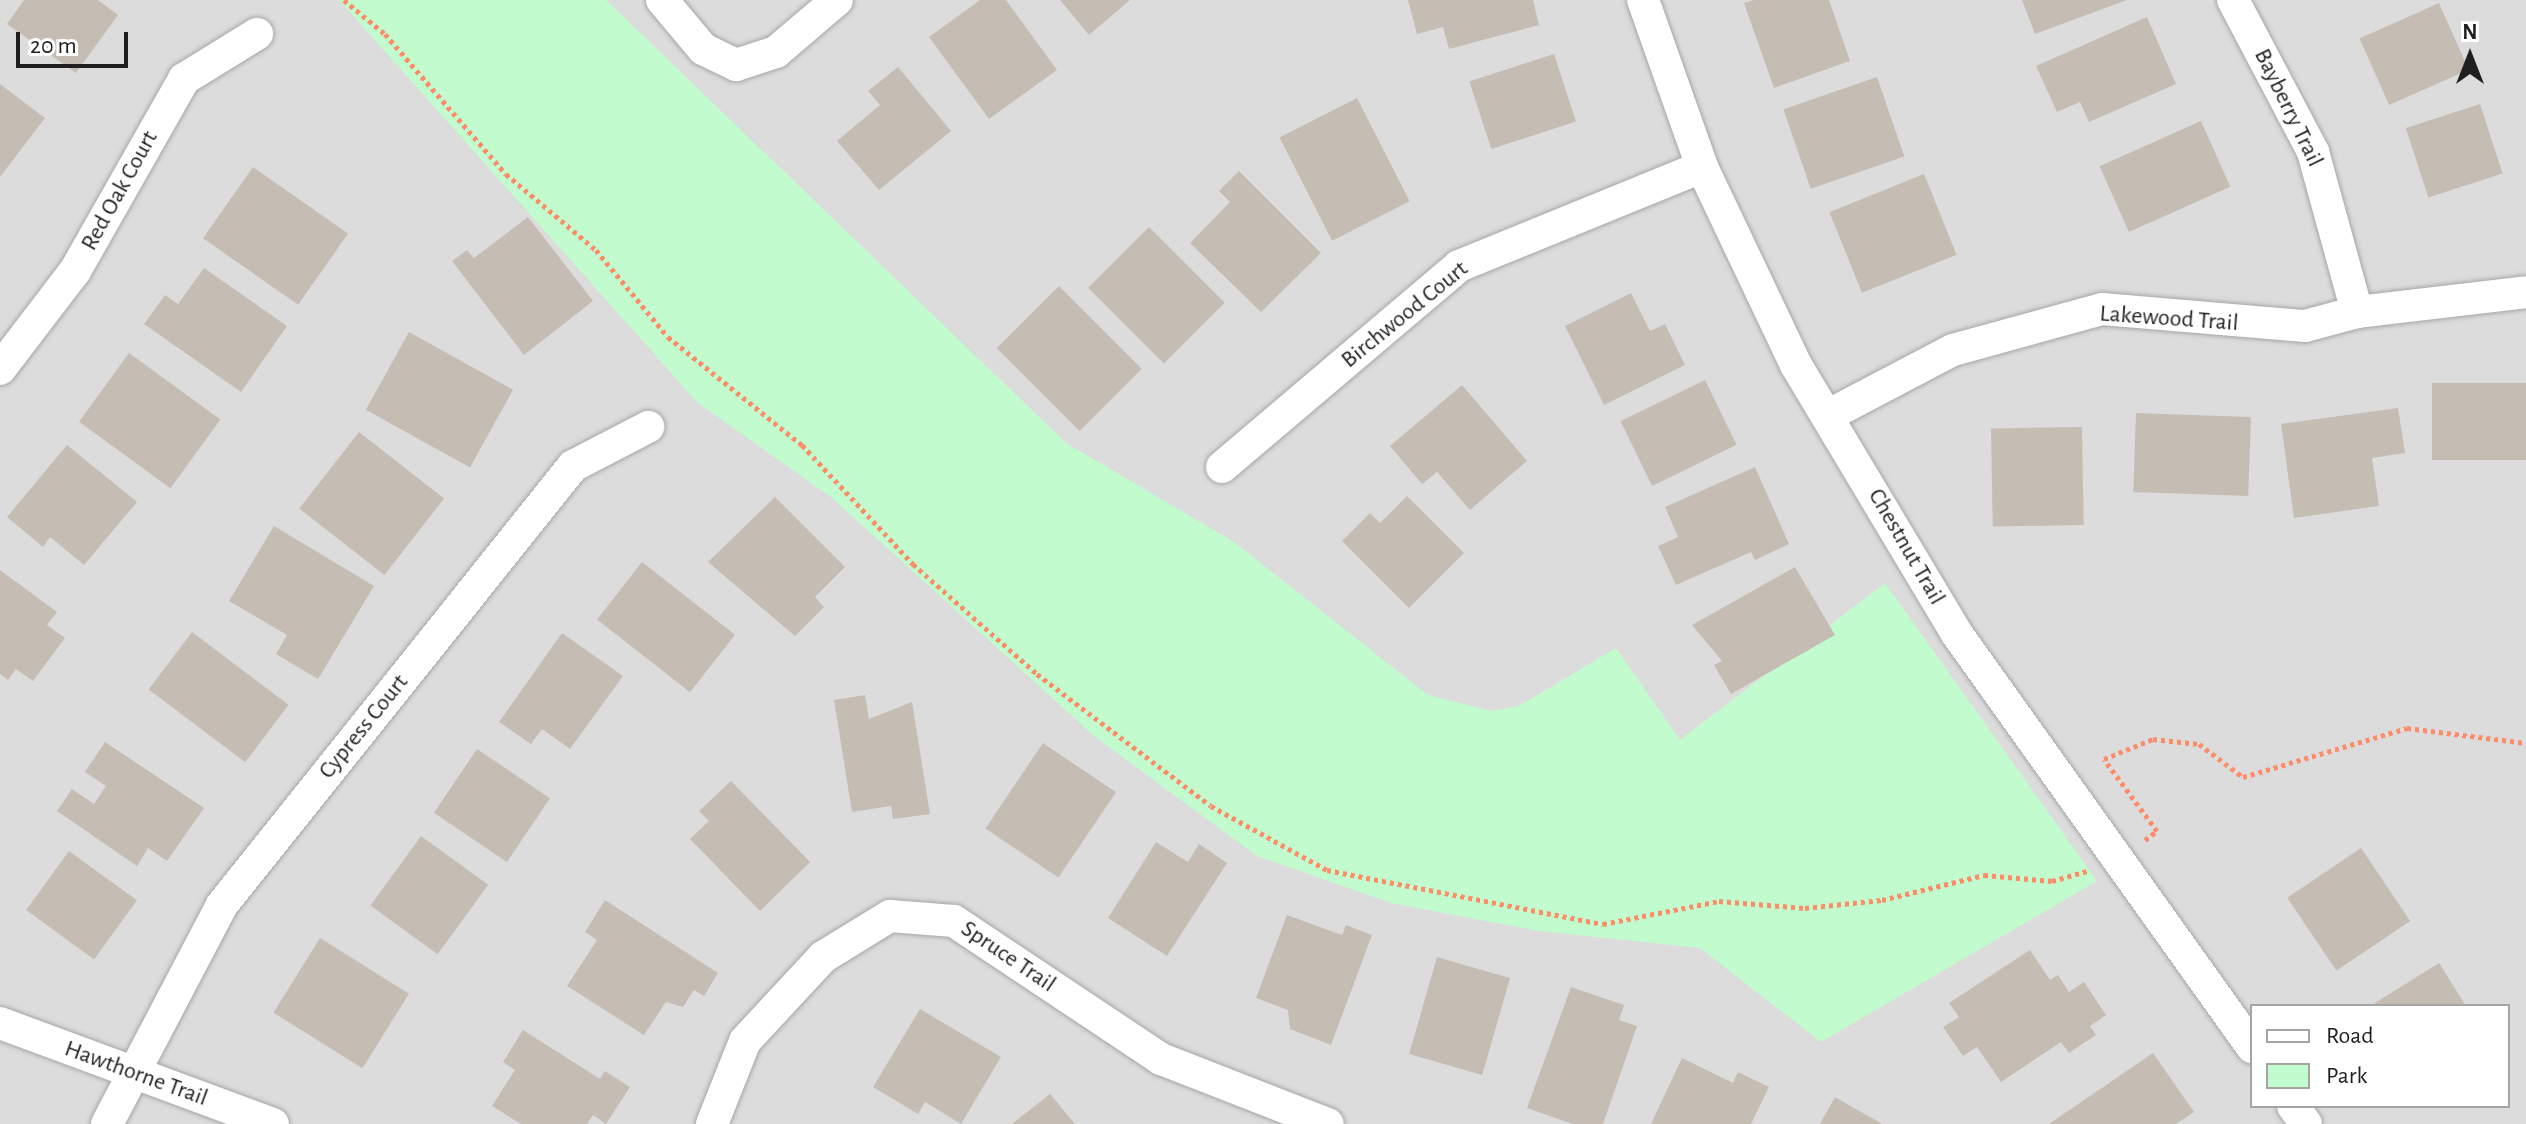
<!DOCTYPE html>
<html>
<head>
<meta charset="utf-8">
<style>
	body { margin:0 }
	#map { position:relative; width:2526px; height:1124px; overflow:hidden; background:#f0eee5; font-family:"Alegreya Sans",sans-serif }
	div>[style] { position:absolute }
	.residential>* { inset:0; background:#dddcdc }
	.park>* { inset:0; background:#c1fbce }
	.building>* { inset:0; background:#c5bdb4; transform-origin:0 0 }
	.path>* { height:5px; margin-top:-2.5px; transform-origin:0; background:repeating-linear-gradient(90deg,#fd8c69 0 4px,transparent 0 8px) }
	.roads { filter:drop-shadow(0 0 2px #a6a6a6) drop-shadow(0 0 2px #a6a6a6) }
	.street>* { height:32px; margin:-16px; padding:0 16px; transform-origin:16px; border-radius:16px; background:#fff }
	span { translate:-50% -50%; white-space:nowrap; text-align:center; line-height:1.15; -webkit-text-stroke:6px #fff; paint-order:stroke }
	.street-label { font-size:24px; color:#1f1f1f }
	.legend { position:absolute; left:2250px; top:1004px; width:260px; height:104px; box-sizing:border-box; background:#fff; border:2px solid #a5a5a5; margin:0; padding:10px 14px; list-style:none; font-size:24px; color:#1f1f1f }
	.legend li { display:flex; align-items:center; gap:16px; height:40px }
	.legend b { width:40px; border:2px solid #a5a5a5 }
	.north { position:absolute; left:2430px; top:16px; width:80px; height:80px; -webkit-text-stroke:6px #fff; paint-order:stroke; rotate:0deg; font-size:22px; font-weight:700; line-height:32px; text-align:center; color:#1f1f1f }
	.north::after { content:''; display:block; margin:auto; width:28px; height:36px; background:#1f1f1f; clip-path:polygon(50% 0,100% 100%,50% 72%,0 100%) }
	.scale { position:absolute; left:16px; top:32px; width:112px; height:36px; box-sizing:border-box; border:4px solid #1f1f1f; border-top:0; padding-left:10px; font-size:24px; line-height:28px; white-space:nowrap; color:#1f1f1f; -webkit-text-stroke:6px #fff; paint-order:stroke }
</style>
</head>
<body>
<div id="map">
	<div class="residential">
		<div style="clip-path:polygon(evenodd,0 0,2526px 0,2526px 1124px,0 1124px,0 0,2252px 1006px,2508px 1006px,2508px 1106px,2252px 1106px,2252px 1006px)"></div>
	</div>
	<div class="park">
		<div style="clip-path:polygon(339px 0,606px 0,1066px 443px,1234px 542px,1428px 695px,1492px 711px,1519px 706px,1616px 648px,1680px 740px,1885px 583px,2097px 881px,1821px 1042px,1700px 948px,1539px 931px,1391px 903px,1257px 856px,1094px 736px,831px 497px,698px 403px)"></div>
	</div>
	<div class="building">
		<div style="clip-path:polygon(24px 0,98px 0,118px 15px,76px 73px,7px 24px)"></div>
		<div style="clip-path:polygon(980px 0,1006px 0,1057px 70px,989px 119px,929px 37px)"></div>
		<div style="clip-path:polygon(1060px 0,1130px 0,1089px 35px)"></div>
		<div style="clip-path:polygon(1408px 0,1533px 0,1539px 25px,1449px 49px,1443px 27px,1417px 34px)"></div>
		<div style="clip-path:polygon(1754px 0,1829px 0,1850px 61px,1774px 88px,1744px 3px)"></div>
		<div style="clip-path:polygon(2022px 0,2127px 0,2035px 34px)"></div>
		<div style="left:2439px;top:3px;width:73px;height:87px;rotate:66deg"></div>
		<div style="clip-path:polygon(2147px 17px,2176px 84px,2089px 122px,2080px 102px,2057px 112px,2036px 66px)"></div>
		<div style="left:1554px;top:54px;width:71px;height:89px;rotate:72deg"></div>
		<div style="clip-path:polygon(898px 67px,951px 131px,879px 190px,837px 141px,880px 105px,868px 91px)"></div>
		<div style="left:1877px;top:77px;width:84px;height:99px;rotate:71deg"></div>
		<div style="clip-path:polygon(0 84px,45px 118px,0 177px)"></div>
		<div style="left:1357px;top:98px;width:116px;height:87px;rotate:63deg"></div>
		<div style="left:2480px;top:104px;width:73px;height:78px;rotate:72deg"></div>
		<div style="left:2201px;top:121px;width:72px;height:111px;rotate:66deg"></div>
		<div style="left:253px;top:167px;width:116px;height:87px;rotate:35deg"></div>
		<div style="clip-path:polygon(1239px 171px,1321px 253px,1261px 312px,1190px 243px,1230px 202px,1219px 191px)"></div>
		<div style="left:1924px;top:174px;width:87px;height:102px;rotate:68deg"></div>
		<div style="clip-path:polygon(528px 217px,593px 301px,524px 355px,452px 261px,467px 250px,474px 258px)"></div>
		<div style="left:1149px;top:227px;width:107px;height:86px;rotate:45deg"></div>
		<div style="clip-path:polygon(204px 268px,287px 326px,241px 392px,144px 324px,165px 295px,178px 304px)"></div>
		<div style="left:1059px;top:286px;width:117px;height:88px;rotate:45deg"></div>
		<div style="clip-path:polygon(1631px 293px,1650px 331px,1665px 324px,1685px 365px,1604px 405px,1565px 326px)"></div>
		<div style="left:409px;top:332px;width:119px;height:89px;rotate:29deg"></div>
		<div style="left:129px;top:353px;width:113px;height:85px;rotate:36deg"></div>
		<div style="left:1705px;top:380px;width:72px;height:94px;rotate:64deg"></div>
		<div style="left:2526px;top:383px;width:77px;height:94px;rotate:90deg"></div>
		<div style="clip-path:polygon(1462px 385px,1527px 461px,1470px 510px,1437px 472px,1422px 484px,1390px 446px)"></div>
		<div style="clip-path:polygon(2398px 408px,2405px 453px,2372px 458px,2379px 506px,2294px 518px,2281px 424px)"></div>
		<div style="left:2136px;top:413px;width:115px;height:79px;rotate:2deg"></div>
		<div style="left:2082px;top:427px;width:98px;height:91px;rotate:89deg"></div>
		<div style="left:359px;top:432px;width:108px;height:97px;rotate:38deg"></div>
		<div style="clip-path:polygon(67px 445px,137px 502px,84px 565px,50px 537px,43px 547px,7px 517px)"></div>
		<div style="clip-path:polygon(1755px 467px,1789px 544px,1755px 560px,1751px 552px,1676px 585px,1658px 546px,1678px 537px,1665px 507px)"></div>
		<div style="clip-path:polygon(1407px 496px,1464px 553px,1409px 608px,1342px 541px,1370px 513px,1380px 523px)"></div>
		<div style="clip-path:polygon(775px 497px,845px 567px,815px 597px,824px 607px,795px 636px,708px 562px)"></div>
		<div style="clip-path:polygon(274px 526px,374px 586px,318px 679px,276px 654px,287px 635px,229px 601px)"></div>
		<div style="left:642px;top:562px;width:118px;height:73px;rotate:38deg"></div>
		<div style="clip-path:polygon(1795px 567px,1835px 635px,1731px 694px,1714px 665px,1722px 661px,1692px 625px)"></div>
		<div style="clip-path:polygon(0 570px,57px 612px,47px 625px,65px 638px,33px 681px,16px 669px,8px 680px,0 674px)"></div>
		<div style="left:192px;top:632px;width:121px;height:72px;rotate:37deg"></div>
		<div style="clip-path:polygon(562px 633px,623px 676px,570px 749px,542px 729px,531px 744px,499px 722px)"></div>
		<div style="clip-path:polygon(865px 695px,869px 719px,912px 702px,930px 814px,893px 819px,891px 806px,852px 812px,834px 700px)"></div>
		<div style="clip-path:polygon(105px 742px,204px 808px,167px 861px,148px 848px,137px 866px,57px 811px,72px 789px,94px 804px,106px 786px,85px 772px)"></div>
		<div style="left:1043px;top:743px;width:88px;height:103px;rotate:34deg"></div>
		<div style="left:477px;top:749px;width:88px;height:77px;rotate:34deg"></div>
		<div style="clip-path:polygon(731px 781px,810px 862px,760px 911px,690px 839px,709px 821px,699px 811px)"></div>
		<div style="left:421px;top:836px;width:83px;height:86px;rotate:36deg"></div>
		<div style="clip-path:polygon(1156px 842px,1188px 862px,1199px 844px,1227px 863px,1167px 956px,1108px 918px)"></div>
		<div style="left:2361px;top:848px;width:88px;height:89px;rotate:56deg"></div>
		<div style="left:69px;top:851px;width:84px;height:73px;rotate:36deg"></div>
		<div style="clip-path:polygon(605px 900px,718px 973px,704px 996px,694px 990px,683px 1007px,666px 1002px,644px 1035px,567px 986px,597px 940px,585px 932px)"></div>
		<div style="clip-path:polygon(1287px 915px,1342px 935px,1346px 925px,1372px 935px,1331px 1045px,1290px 1029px,1288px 1010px,1256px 998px)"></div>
		<div style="left:320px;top:938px;width:105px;height:88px;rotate:32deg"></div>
		<div style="clip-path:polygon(2030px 950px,2050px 980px,2058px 975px,2069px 992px,2084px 982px,2106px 1015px,2090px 1026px,2096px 1035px,2069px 1053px,2061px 1042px,2001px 1082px,1977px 1047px,1963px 1056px,1943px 1027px,1959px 1017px,1949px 1003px)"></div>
		<div style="left:1437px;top:957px;width:76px;height:101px;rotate:16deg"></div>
		<div style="clip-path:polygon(2439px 963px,2466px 1006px,2370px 1006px)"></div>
		<div style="clip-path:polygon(1571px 987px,1624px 1005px,1619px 1020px,1637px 1026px,1603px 1124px,1573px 1124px,1527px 1108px)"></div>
		<div style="clip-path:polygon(920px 1009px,1001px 1057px,961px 1124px,925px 1102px,918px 1114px,873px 1087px)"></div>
		<div style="clip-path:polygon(523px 1030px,600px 1079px,605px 1071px,630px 1087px,606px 1124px,593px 1115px,587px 1124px,521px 1124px,492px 1106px,515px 1070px,503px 1062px)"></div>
		<div style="clip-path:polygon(2153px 1053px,2194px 1112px,2176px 1124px,2049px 1124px)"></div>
		<div style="clip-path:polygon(1682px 1058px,1733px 1083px,1738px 1072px,1769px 1087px,1751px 1124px,1651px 1124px)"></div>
		<div style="clip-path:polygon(1050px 1094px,1075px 1124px,1012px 1124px)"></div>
		<div style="clip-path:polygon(1835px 1097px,1882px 1124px,1820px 1124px)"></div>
	</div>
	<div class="path">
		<div style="left:344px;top:0;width:53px;rotate:39.7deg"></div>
		<div style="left:385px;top:34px;width:185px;rotate:49.2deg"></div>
		<div style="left:506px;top:174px;width:118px;rotate:40.2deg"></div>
		<div style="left:596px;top:250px;width:113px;rotate:50.4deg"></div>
		<div style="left:668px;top:337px;width:172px;rotate:38.9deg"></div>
		<div style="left:802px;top:445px;width:163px;rotate:47deg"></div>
		<div style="left:913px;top:564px;width:166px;rotate:41.6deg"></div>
		<div style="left:1037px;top:674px;width:218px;rotate:37.2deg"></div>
		<div style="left:1211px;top:806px;width:132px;rotate:28.9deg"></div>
		<div style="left:1327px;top:870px;width:281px;rotate:11.1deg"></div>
		<div style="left:1603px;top:924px;width:118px;rotate:-11.2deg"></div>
		<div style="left:1719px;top:901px;width:86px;rotate:4.7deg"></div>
		<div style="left:1805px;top:908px;width:77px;rotate:-5.9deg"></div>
		<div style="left:1882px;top:900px;width:105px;rotate:-13.8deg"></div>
		<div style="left:1984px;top:875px;width:68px;rotate:5deg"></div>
		<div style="left:2052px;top:881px;width:36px;rotate:-16deg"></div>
		<div style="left:2145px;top:840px;width:15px;rotate:-37deg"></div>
		<div style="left:2157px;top:831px;width:89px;rotate:-126.4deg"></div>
		<div style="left:2104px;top:759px;width:53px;rotate:-22.2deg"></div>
		<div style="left:2153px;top:739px;width:46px;rotate:6.2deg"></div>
		<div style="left:2199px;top:744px;width:55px;rotate:36.9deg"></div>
		<div style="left:2243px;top:777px;width:171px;rotate:-16.6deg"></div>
		<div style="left:2407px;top:728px;width:120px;rotate:7.2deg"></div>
	</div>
	<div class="roads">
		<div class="street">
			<div style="left:662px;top:0;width:64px;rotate:50.1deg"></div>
			<div style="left:703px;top:49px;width:37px;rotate:26deg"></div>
			<div style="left:736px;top:65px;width:42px;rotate:-18deg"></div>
			<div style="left:776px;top:52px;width:80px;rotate:-40.4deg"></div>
			<div style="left:1643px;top:0;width:177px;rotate:70.5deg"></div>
			<div style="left:1702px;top:167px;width:219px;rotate:64.6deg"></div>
			<div style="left:1796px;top:365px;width:313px;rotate:59.1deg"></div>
			<div style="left:1957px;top:634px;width:508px;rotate:54.46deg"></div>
			<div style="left:2233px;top:0;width:172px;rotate:62.2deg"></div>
			<div style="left:2313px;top:152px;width:166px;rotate:74.6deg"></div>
			<div style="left:0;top:369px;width:123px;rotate:-52.6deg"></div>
			<div style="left:75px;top:271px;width:221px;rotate:-60.4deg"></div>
			<div style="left:184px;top:79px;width:86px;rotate:-31.7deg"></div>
			<div style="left:1829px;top:415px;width:140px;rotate:-27.7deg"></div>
			<div style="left:1953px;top:350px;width:155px;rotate:-15.4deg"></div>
			<div style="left:2102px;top:309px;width:204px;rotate:4.8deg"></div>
			<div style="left:2305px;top:326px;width:54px;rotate:-15.1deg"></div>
			<div style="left:2357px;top:312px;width:170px;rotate:-6.7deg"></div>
			<div style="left:1222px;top:467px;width:311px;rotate:-40.3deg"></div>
			<div style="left:1459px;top:266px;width:262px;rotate:-22.2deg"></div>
			<div style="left:0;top:1023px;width:291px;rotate:20.3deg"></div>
			<div style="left:2293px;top:1106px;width:22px;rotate:54deg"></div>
			<div style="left:107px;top:1124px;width:247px;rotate:-62.3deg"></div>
			<div style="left:222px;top:905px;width:562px;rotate:-51.36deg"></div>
			<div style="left:573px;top:466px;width:85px;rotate:-27.5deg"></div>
			<div style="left:712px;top:1124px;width:89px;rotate:-68.3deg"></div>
			<div style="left:745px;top:1041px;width:115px;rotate:-47.1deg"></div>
			<div style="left:823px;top:957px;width:79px;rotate:-31.5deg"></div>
			<div style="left:890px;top:916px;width:64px;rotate:4.5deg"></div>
			<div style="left:954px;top:921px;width:249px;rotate:33.7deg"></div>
			<div style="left:1161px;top:1059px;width:179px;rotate:21.3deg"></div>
		</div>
	</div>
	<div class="street-label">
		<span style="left:2288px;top:108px;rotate:64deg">Bayberry Trail</span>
		<span style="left:120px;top:191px;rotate:-61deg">Red Oak Court</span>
		<span style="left:1405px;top:315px;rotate:-39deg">Birchwood Court</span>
		<span style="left:2169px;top:319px;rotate:4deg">Lakewood Trail</span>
		<span style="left:1906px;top:547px;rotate:60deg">Chestnut Trail</span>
		<span style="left:364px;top:727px;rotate:-51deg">Cypress Court</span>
		<span style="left:1008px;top:957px;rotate:34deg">Spruce Trail</span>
		<span style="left:136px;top:1074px;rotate:20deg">Hawthorne Trail</span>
	</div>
	<ul class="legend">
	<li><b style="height:10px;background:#fff"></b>Road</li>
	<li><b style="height:22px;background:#c1fbce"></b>Park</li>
	</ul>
	<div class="north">N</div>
	<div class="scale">20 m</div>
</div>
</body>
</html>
